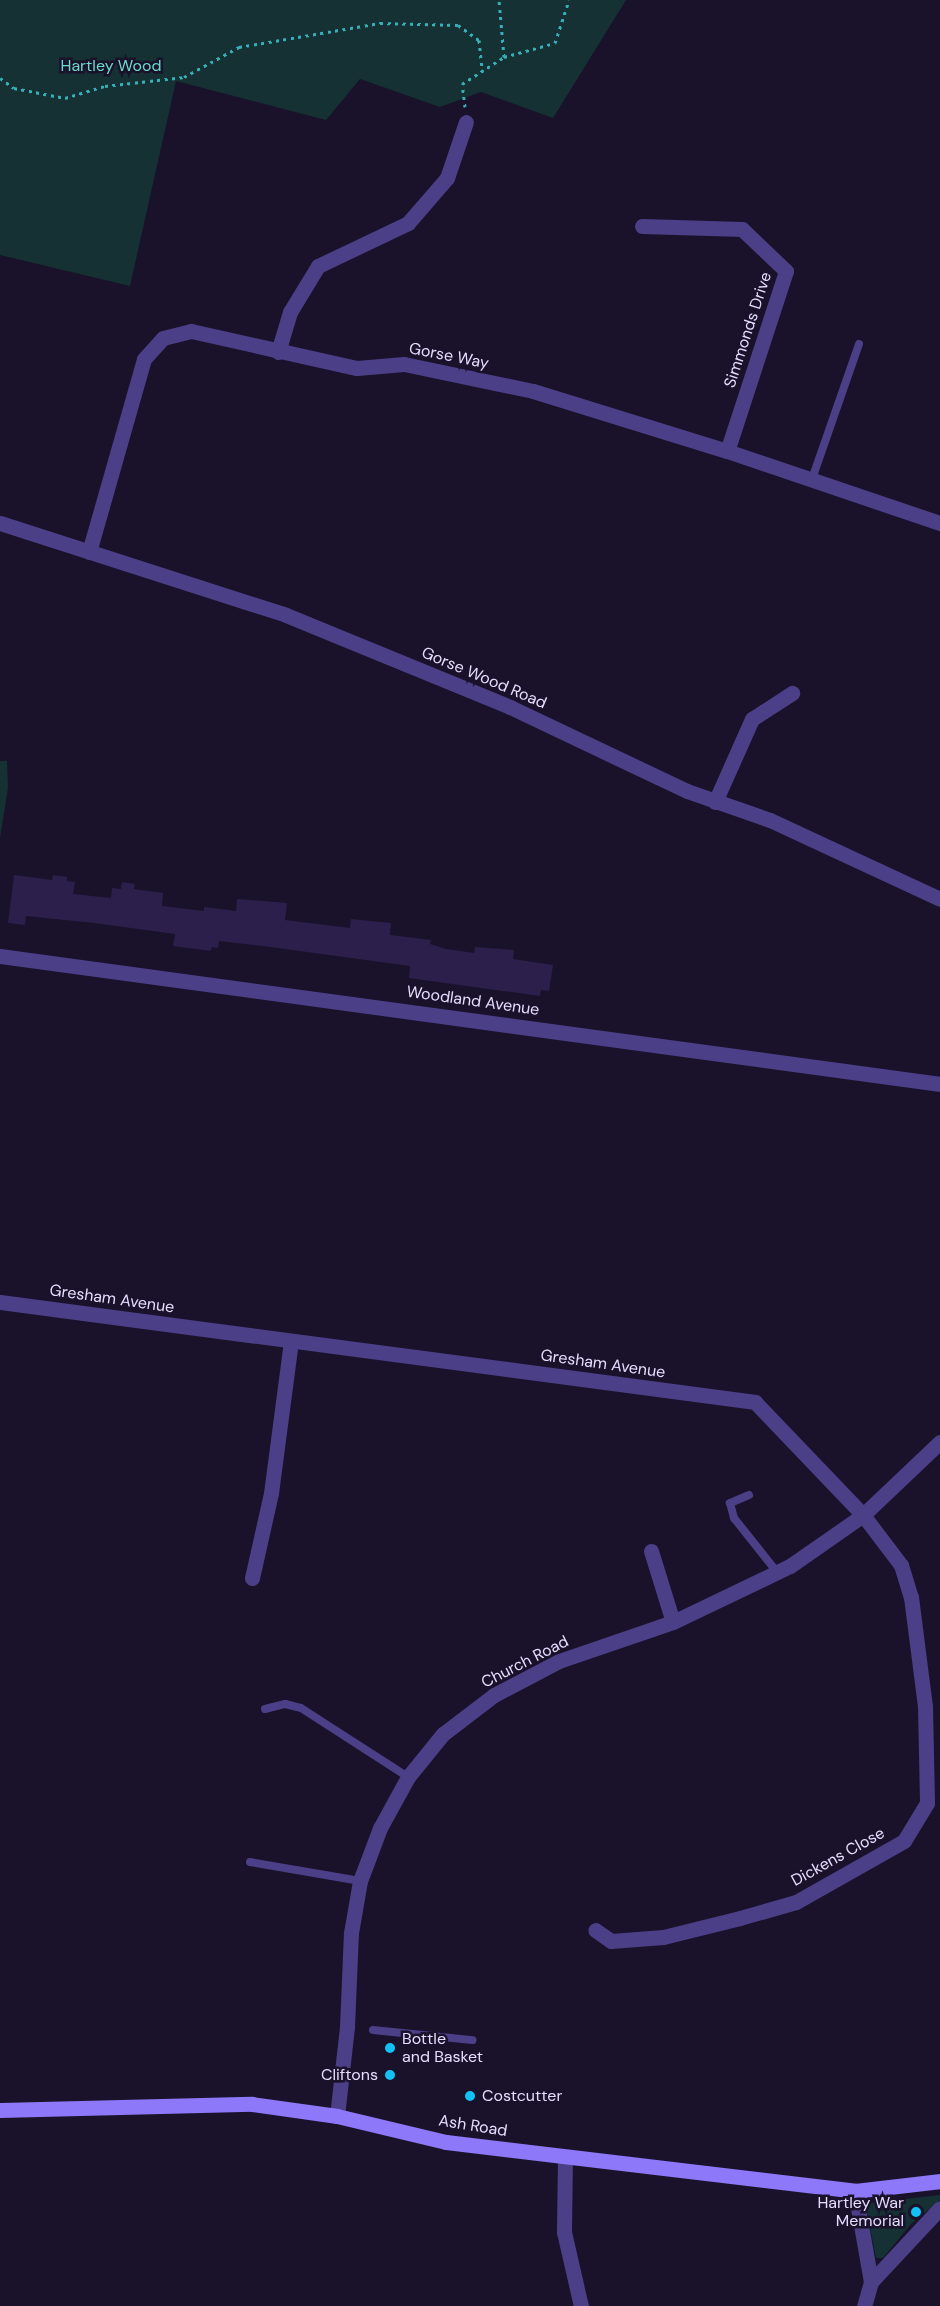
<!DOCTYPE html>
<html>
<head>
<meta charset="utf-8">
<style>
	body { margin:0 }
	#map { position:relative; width:940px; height:2306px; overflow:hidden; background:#19122a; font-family:"DM Sans",sans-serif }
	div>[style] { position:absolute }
	.green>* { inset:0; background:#153134 }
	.building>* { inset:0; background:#2d1f4b }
	.path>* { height:3px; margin-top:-1.5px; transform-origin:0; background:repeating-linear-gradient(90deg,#36b0b8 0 3px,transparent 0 7.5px) }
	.lane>* { height:8px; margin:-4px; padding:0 4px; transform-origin:4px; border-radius:4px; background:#4b3f87 }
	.street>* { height:15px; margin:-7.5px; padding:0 7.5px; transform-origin:7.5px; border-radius:7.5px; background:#4b3f87 }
	.secondary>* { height:15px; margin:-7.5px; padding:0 7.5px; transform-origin:7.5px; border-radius:7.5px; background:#8c78f9 }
	.dots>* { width:16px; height:16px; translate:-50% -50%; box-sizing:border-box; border:3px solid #19122a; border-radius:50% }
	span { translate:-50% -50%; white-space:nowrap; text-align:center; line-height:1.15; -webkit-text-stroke:5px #19122a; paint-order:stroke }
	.park-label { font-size:16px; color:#6adcce }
	.street-label { font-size:16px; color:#e5ddfe }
	.poi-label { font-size:16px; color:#e5ddfe }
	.left { translate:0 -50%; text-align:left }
	.right { translate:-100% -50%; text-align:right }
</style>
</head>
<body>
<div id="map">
	<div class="green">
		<div style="clip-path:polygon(0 0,626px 0,553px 118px,481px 92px,440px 107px,360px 79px,326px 120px,176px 81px,130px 286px,0 255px)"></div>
		<div style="clip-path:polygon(0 761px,7px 761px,8px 788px,0 838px)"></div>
		<div style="clip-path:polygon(940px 2195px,940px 2200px,910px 2225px,883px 2258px,876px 2258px,866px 2207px,870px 2203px)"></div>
	</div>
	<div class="building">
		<div style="clip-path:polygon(14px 875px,52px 880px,53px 875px,67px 877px,67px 881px,75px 882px,73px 894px,111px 898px,112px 888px,121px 889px,122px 882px,135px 884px,134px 889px,163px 893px,162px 906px,204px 911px,204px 907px,236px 911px,237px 899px,287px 903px,285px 920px,350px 928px,351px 919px,391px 923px,390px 935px,431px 940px,430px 944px,446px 949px,474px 953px,475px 947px,514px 950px,513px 959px,553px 965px,549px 991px,541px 990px,540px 996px,409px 978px,410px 966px,263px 946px,219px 941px,218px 948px,212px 947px,211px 951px,173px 946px,175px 934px,94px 923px,26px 916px,25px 925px,8px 923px)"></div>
	</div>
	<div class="path">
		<div style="left:504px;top:57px;width:53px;rotate:-15.4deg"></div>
		<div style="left:555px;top:43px;width:45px;rotate:-72deg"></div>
		<div style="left:0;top:78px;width:17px;rotate:36deg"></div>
		<div style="left:14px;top:88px;width:52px;rotate:11.1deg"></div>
		<div style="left:65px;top:98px;width:42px;rotate:-16.7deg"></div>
		<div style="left:105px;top:86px;width:80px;rotate:-6.5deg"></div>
		<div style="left:184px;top:77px;width:63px;rotate:-28.6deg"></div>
		<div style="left:239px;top:47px;width:143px;rotate:-9.7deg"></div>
		<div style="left:380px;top:23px;width:78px;rotate:1.5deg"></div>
		<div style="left:458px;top:25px;width:26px;rotate:36deg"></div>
		<div style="left:479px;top:40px;width:31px;rotate:84deg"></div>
		<div style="left:465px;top:107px;width:23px;rotate:-97deg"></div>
		<div style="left:462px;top:84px;width:50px;rotate:-32.7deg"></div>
		<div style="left:504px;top:57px;width:57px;rotate:-95deg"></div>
	</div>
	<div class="lane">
		<div style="left:812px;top:479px;width:143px;rotate:-70.8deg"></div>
		<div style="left:749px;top:1495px;width:21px;rotate:157deg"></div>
		<div style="left:730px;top:1503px;width:16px;rotate:75deg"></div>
		<div style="left:734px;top:1518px;width:69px;rotate:51.5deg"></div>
		<div style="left:265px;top:1709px;width:21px;rotate:-14deg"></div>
		<div style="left:285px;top:1704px;width:16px;rotate:14deg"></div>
		<div style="left:301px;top:1708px;width:127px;rotate:32.8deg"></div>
		<div style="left:250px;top:1862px;width:112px;rotate:9.8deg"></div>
		<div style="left:373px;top:2030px;width:100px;rotate:5.8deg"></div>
	</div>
	<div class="street">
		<div style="left:642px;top:226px;width:100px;rotate:1.7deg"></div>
		<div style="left:742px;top:229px;width:61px;rotate:43.7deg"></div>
		<div style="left:786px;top:271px;width:189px;rotate:108.1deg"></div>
		<div style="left:278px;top:352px;width:42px;rotate:-73.3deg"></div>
		<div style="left:290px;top:312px;width:54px;rotate:-58.7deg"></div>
		<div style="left:318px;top:266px;width:100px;rotate:-25.5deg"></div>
		<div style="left:408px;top:223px;width:60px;rotate:-49.1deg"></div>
		<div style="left:447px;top:178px;width:59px;rotate:-71.3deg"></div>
		<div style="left:0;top:523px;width:300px;rotate:17.8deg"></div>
		<div style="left:286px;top:615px;width:242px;rotate:22.3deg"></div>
		<div style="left:510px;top:707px;width:196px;rotate:25.4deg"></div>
		<div style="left:687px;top:791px;width:88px;rotate:19.3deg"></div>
		<div style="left:770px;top:820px;width:187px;rotate:24.9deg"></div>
		<div style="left:89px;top:552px;width:201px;rotate:-74.1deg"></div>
		<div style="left:144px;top:359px;width:28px;rotate:-48deg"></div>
		<div style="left:163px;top:338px;width:29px;rotate:-14deg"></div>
		<div style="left:191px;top:331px;width:170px;rotate:12.6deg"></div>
		<div style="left:357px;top:368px;width:47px;rotate:-4.9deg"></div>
		<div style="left:404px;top:364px;width:132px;rotate:11.8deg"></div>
		<div style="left:533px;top:391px;width:203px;rotate:17.2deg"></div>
		<div style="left:727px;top:451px;width:225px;rotate:18.7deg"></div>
		<div style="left:715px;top:802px;width:91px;rotate:-66deg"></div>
		<div style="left:752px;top:719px;width:48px;rotate:-33deg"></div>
		<div style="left:0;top:956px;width:949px;rotate:7.75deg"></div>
		<div style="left:0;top:1302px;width:762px;rotate:7.54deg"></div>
		<div style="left:755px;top:1402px;width:156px;rotate:46.3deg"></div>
		<div style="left:863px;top:1515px;width:63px;rotate:52.8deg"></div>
		<div style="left:901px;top:1565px;width:34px;rotate:73deg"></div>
		<div style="left:911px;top:1597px;width:110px;rotate:82.7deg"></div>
		<div style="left:925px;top:1706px;width:97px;rotate:88.8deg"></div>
		<div style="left:927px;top:1803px;width:44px;rotate:121.2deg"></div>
		<div style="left:904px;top:1841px;width:124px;rotate:150.5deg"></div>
		<div style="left:796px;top:1902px;width:58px;rotate:164.1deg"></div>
		<div style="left:740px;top:1918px;width:79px;rotate:166.1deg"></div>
		<div style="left:663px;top:1937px;width:52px;rotate:175.6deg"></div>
		<div style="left:611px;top:1941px;width:19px;rotate:-145deg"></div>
		<div style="left:651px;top:1551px;width:74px;rotate:72.8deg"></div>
		<div style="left:252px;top:1578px;width:87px;rotate:-77.4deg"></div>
		<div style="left:271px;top:1493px;width:153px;rotate:-82.5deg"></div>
		<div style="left:337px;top:2116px;width:90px;rotate:-83.6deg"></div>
		<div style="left:347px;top:2027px;width:94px;rotate:-87.6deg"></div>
		<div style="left:351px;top:1933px;width:53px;rotate:-80.2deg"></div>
		<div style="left:360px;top:1881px;width:57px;rotate:-69.3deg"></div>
		<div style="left:380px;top:1828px;width:58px;rotate:-61.2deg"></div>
		<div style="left:408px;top:1777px;width:55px;rotate:-50.9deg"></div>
		<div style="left:443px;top:1734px;width:64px;rotate:-37.4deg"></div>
		<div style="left:494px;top:1695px;width:73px;rotate:-27.6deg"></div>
		<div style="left:559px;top:1661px;width:120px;rotate:-18.9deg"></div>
		<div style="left:673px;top:1622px;width:130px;rotate:-25.6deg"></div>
		<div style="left:790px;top:1566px;width:89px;rotate:-34.9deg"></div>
		<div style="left:863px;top:1515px;width:106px;rotate:-43.5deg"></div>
		<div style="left:565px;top:2157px;width:75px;rotate:90.8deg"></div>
		<div style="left:564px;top:2232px;width:76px;rotate:77.1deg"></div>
		<div style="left:855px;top:2191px;width:92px;rotate:80deg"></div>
		<div style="left:871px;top:2282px;width:25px;rotate:106deg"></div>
		<div style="left:871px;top:2282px;width:101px;rotate:-47deg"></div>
	</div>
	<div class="secondary">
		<div style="left:0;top:2110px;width:252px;rotate:-1.4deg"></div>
		<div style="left:252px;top:2104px;width:86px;rotate:8deg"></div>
		<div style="left:337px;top:2116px;width:112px;rotate:13.4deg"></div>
		<div style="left:446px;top:2142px;width:412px;rotate:6.8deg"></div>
		<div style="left:855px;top:2191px;width:86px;rotate:-6.7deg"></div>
	</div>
	<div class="dots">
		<div style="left:390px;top:2048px;background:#12c2f5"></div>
		<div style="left:390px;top:2075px;background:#12c2f5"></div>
		<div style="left:470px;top:2096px;background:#12c2f5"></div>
		<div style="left:916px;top:2212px;background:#12c2f5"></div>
	</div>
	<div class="park-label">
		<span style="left:111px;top:66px">Hartley Wood</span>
	</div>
	<div class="street-label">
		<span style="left:748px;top:330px;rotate:-72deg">Simmonds Drive</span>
		<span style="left:449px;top:356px;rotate:11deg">Gorse Way</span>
		<span style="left:484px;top:678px;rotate:23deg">Gorse Wood Road</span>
		<span style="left:473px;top:1001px;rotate:8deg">Woodland Avenue</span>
		<span style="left:112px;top:1299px;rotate:8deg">Gresham Avenue</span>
		<span style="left:603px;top:1364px;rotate:8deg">Gresham Avenue</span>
		<span style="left:525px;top:1662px;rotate:-27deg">Church Road</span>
		<span style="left:838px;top:1857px;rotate:-29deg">Dickens Close</span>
		<span style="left:473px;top:2126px;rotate:9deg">Ash Road</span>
	</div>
	<div class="poi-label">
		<span class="left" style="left:402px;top:2048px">Bottle<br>and Basket</span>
		<span class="right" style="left:378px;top:2075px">Cliftons</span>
		<span class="left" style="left:482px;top:2096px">Costcutter</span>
		<span class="right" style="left:904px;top:2212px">Hartley War<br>Memorial</span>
	</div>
</div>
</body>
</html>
